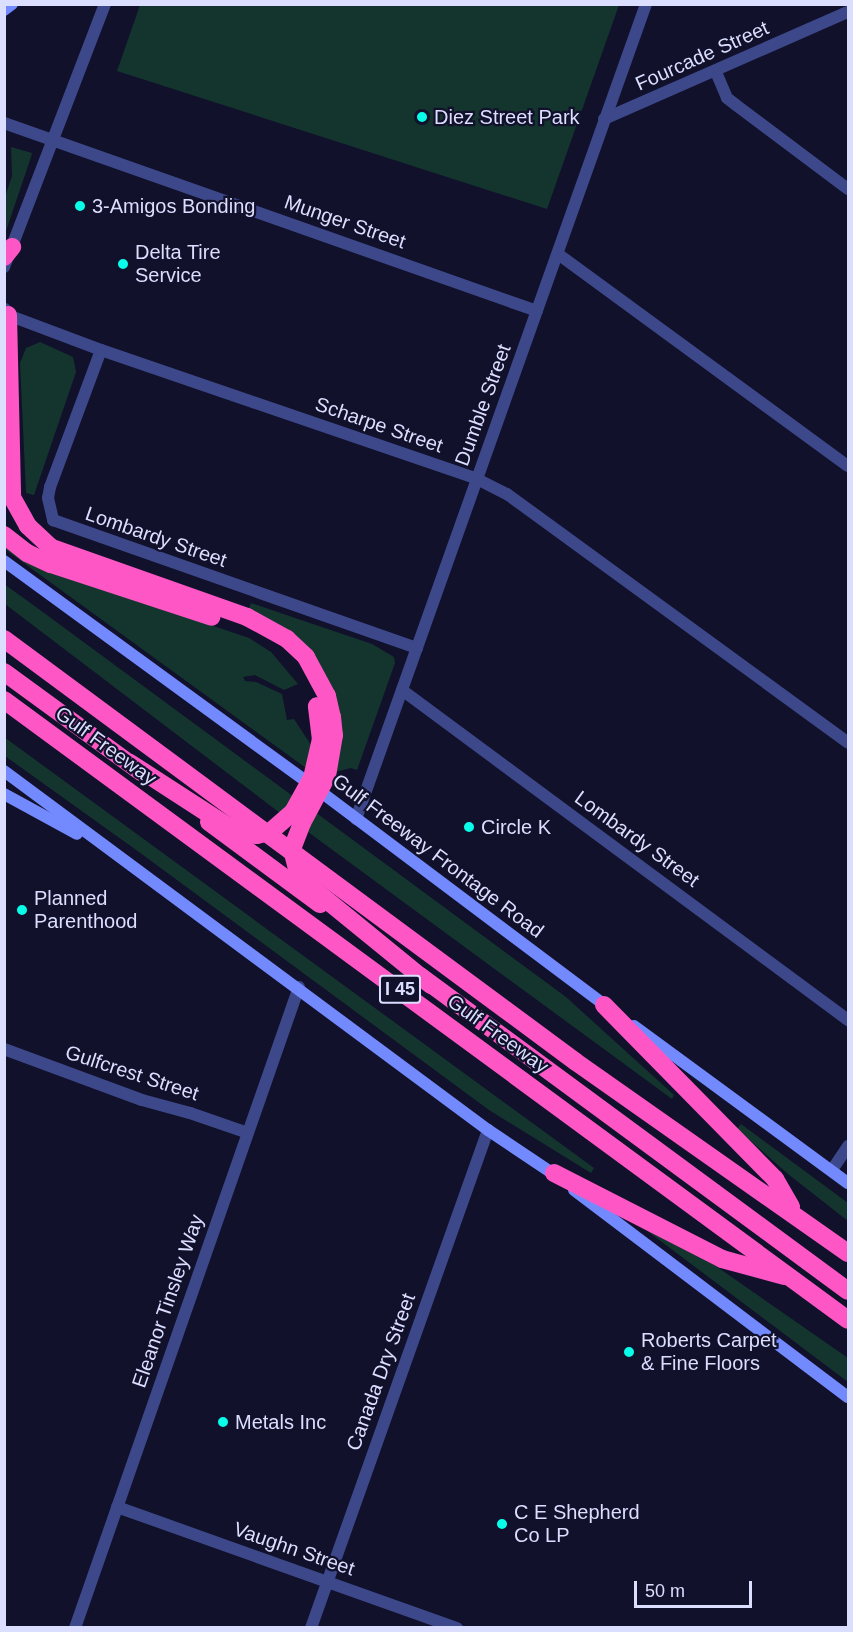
<!DOCTYPE html>
<html>
<head>
<meta charset="utf-8">
<style>
	body { margin:0 }
	#map { position:relative; width:853px; height:1632px; overflow:hidden; background:#11112b; font-family:Helvetica,sans-serif }
	div>[style] { position:absolute }
	.green>* { inset:0; background:#14352e }
	.minor>* { height:12px; margin:-6px; padding:0 6px; transform-origin:6px; border-radius:6px; background:#3d488a }
	.tertiary>* { height:12px; margin:-6px; padding:0 6px; transform-origin:6px; border-radius:6px; background:#3d488a }
	.secondary>* { height:12px; margin:-6px; padding:0 6px; transform-origin:6px; border-radius:6px; background:#7389fe }
	.motorway>* { height:18px; margin:-9px; padding:0 9px; transform-origin:9px; border-radius:9px; background:#fe57c5 }
	.motorway-bridge>* { height:18px; margin:-9px; padding:0 9px; transform-origin:9px; border-radius:9px; background:#fe57c5 }
	.dots>* { width:16px; height:16px; translate:-50% -50%; box-sizing:border-box; border:3px solid #11112b; border-radius:50% }
	span { translate:-50% -50%; white-space:nowrap; text-align:center; line-height:1.15; -webkit-text-stroke:4.5px #11112b; paint-order:stroke }
	.shield-label span { padding:2px 4px; background:#11112b; border:2px solid; border-radius:4px; -webkit-text-stroke-width:0 }
	.shield-label { font-size:18px; color:#dcdeff; font-weight:700 }
	.street-label { font-size:20px; color:#dcdeff }
	.poi-label { font-size:20px; color:#dcdeff }
	.left { translate:0 -50%; text-align:left }
	.frame { position:absolute; inset:0; border:6px solid #dcdeff; pointer-events:none }
	.scale { position:absolute; left:634px; top:1581px; width:118px; height:27px; box-sizing:border-box; border:3px solid #dcdeff; border-top:0; padding-left:8px; font-size:18px; line-height:21px; white-space:nowrap; color:#dcdeff; -webkit-text-stroke:4px #11112b; paint-order:stroke }
</style>
</head>
<body>
<div id="map">
	<div class="green">
		<div style="clip-path:polygon(140px 5px,141px 4px,619px 5px,547px 209px,117px 71px)"></div>
		<div style="clip-path:polygon(11px 147px,32px 153px,31px 157px,5px 234px,5px 197px,12px 176px)"></div>
		<div style="clip-path:polygon(40px 342px,73px 357px,76px 372px,34px 495px,26px 493px,20px 363px,26px 348px)"></div>
		<div style="clip-path:polygon(4px 545px,68px 577px,249px 638px,271px 652px,298px 684px,284px 690px,255px 675px,243px 677px,245px 681px,256px 682px,282px 694px,287px 720px,294px 719px,311px 745px,306px 768px,6px 550px)"></div>
		<div style="clip-path:polygon(4px 584px,36px 607px,294px 797px,280px 813px,5px 604px)"></div>
		<div style="clip-path:polygon(251px 603px,372px 644px,394px 657px,395px 663px,357px 770px,351px 768px,335px 772px,340px 732px,291px 632px,249px 608px)"></div>
		<div style="clip-path:polygon(4px 737px,594px 1168px,591px 1173px,489px 1110px,139px 852px,5px 756px)"></div>
		<div style="clip-path:polygon(315px 812px,566px 997px,674px 1095px,672px 1099px,304px 829px)"></div>
		<div style="clip-path:polygon(741px 1124px,848px 1203px,848px 1221px,788px 1174px,737px 1129px)"></div>
		<div style="clip-path:polygon(638px 1224px,700px 1255px,848px 1358px,848px 1382px)"></div>
	</div>
	<div class="minor">
		<div style="left:716px;top:72px;width:28px;rotate:67deg"></div>
		<div style="left:727px;top:98px;width:11px;rotate:38deg"></div>
		<div style="left:736px;top:105px;width:140px;rotate:36.9deg"></div>
		<div style="left:604px;top:119px;width:266px;rotate:-23.7deg"></div>
		<div style="left:4px;top:123px;width:565px;rotate:19.43deg"></div>
		<div style="left:558px;top:254px;width:359px;rotate:36.2deg"></div>
		<div style="left:4px;top:267px;width:282px;rotate:-69deg"></div>
		<div style="left:5px;top:309px;width:7px;rotate:63deg"></div>
		<div style="left:8px;top:315px;width:99px;rotate:20.6deg"></div>
		<div style="left:101px;top:350px;width:398px;rotate:18.9deg"></div>
		<div style="left:477px;top:479px;width:34px;rotate:27deg"></div>
		<div style="left:507px;top:494px;width:422px;rotate:36.1deg"></div>
		<div style="left:101px;top:350px;width:146px;rotate:110.4deg"></div>
		<div style="left:50px;top:487px;width:11px;rotate:100deg"></div>
		<div style="left:48px;top:498px;width:23px;rotate:77deg"></div>
		<div style="left:53px;top:520px;width:386px;rotate:19.4deg"></div>
		<div style="left:402px;top:690px;width:555px;rotate:36.5deg"></div>
		<div style="left:4px;top:1049px;width:147px;rotate:20.3deg"></div>
		<div style="left:142px;top:1100px;width:50px;rotate:15.2deg"></div>
		<div style="left:190px;top:1113px;width:61px;rotate:19deg"></div>
		<div style="left:117px;top:1507px;width:361px;rotate:19.6deg"></div>
		<div style="left:75px;top:1628px;width:679px;rotate:-70.74deg"></div>
		<div style="left:311px;top:1628px;width:529px;rotate:-70.43deg"></div>
	</div>
	<div class="tertiary">
		<div style="left:356px;top:819px;width:865px;rotate:-70.41deg"></div>
		<div style="left:832px;top:1170px;width:29px;rotate:-56deg"></div>
	</div>
	<div class="secondary">
		<div style="left:4px;top:10px;width:10px;rotate:-37deg"></div>
		<div style="left:4px;top:561px;width:392px;rotate:36.1deg"></div>
		<div style="left:321px;top:792px;width:361px;rotate:36.9deg"></div>
		<div style="left:4px;top:771px;width:603px;rotate:36.57deg"></div>
		<div style="left:488px;top:1130px;width:84px;rotate:33.9deg"></div>
		<div style="left:4px;top:794px;width:83px;rotate:28.7deg"></div>
		<div style="left:634px;top:1026px;width:265px;rotate:36.3deg"></div>
		<div style="left:574px;top:1190px;width:343px;rotate:37.1deg"></div>
	</div>
	<div class="motorway">
		<div style="left:4px;top:257px;width:13px;rotate:-51deg"></div>
		<div style="left:8px;top:315px;width:180px;rotate:88.7deg"></div>
		<div style="left:4px;top:483px;width:49px;rotate:60.8deg"></div>
		<div style="left:28px;top:526px;width:33px;rotate:43deg"></div>
		<div style="left:52px;top:548px;width:207px;rotate:19.5deg"></div>
		<div style="left:4px;top:535px;width:29px;rotate:38deg"></div>
		<div style="left:27px;top:553px;width:26px;rotate:25deg"></div>
		<div style="left:51px;top:564px;width:169px;rotate:18.2deg"></div>
		<div style="left:4px;top:639px;width:711px;rotate:36.48deg"></div>
		<div style="left:576px;top:1062px;width:332px;rotate:35.1deg"></div>
		<div style="left:4px;top:672px;width:170px;rotate:36.1deg"></div>
		<div style="left:4px;top:700px;width:1047px;rotate:36.3deg"></div>
		<div style="left:209px;top:822px;width:138px;rotate:36.5deg"></div>
		<div style="left:420px;top:976px;width:531px;rotate:36.35deg"></div>
		<div style="left:604px;top:1005px;width:244px;rotate:45.5deg"></div>
		<div style="left:775px;top:1179px;width:32px;rotate:60deg"></div>
		<div style="left:554px;top:1173px;width:189px;rotate:27.1deg"></div>
		<div style="left:722px;top:1259px;width:64px;rotate:15.3deg"></div>
	</div>
	<div class="motorway-bridge">
		<div style="left:247px;top:617px;width:46px;rotate:28.8deg"></div>
		<div style="left:287px;top:639px;width:26px;rotate:43deg"></div>
		<div style="left:306px;top:657px;width:44px;rotate:61.7deg"></div>
		<div style="left:327px;top:696px;width:22px;rotate:77deg"></div>
		<div style="left:332px;top:717px;width:18px;rotate:84deg"></div>
		<div style="left:334px;top:735px;width:42px;rotate:99.7deg"></div>
		<div style="left:327px;top:776px;width:53px;rotate:118deg"></div>
		<div style="left:302px;top:823px;width:28px;rotate:111deg"></div>
		<div style="left:292px;top:849px;width:25px;rotate:76deg"></div>
		<div style="left:298px;top:873px;width:14px;rotate:51deg"></div>
		<div style="left:307px;top:884px;width:160px;rotate:39.2deg"></div>
		<div style="left:130px;top:763px;width:118px;rotate:32.9deg"></div>
		<div style="left:229px;top:827px;width:29px;rotate:16deg"></div>
		<div style="left:257px;top:835px;width:13px;rotate:-13deg"></div>
		<div style="left:270px;top:832px;width:30px;rotate:-41deg"></div>
		<div style="left:293px;top:812px;width:39px;rotate:-61deg"></div>
		<div style="left:312px;top:778px;width:39px;rotate:-77deg"></div>
		<div style="left:321px;top:740px;width:34px;rotate:-97deg"></div>
	</div>
	<div class="dots">
		<div style="left:422px;top:117px;background:#09feea"></div>
		<div style="left:80px;top:206px;background:#09feea"></div>
		<div style="left:123px;top:264px;background:#09feea"></div>
		<div style="left:469px;top:827px;background:#09feea"></div>
		<div style="left:22px;top:910px;background:#09feea"></div>
		<div style="left:629px;top:1352px;background:#09feea"></div>
		<div style="left:223px;top:1422px;background:#09feea"></div>
		<div style="left:502px;top:1524px;background:#09feea"></div>
	</div>
	<div class="shield-label">
		<span style="left:400px;top:989px">I 45</span>
	</div>
	<div class="street-label">
		<span style="left:702px;top:56px;rotate:-24deg">Fourcade Street</span>
		<span style="left:345px;top:222px;rotate:19deg">Munger Street</span>
		<span style="left:483px;top:405px;rotate:-70deg">Dumble Street</span>
		<span style="left:379px;top:425px;rotate:19deg">Scharpe Street</span>
		<span style="left:156px;top:537px;rotate:19deg">Lombardy Street</span>
		<span style="left:106px;top:746px;rotate:36deg">Gulf Freeway</span>
		<span style="left:637px;top:839px;rotate:36deg">Lombardy Street</span>
		<span style="left:438px;top:856px;rotate:37deg">Gulf Freeway Frontage Road</span>
		<span style="left:498px;top:1034px;rotate:36deg">Gulf Freeway</span>
		<span style="left:132px;top:1073px;rotate:18deg">Gulfcrest Street</span>
		<span style="left:168px;top:1301px;rotate:-71deg">Eleanor Tinsley Way</span>
		<span style="left:381px;top:1372px;rotate:-70deg">Canada Dry Street</span>
		<span style="left:294px;top:1549px;rotate:19deg">Vaughn Street</span>
	</div>
	<div class="poi-label">
		<span class="left" style="left:434px;top:117px">Diez Street Park</span>
		<span class="left" style="left:92px;top:206px">3-Amigos Bonding</span>
		<span class="left" style="left:135px;top:264px">Delta Tire<br>Service</span>
		<span class="left" style="left:481px;top:827px">Circle K</span>
		<span class="left" style="left:34px;top:910px">Planned<br>Parenthood</span>
		<span class="left" style="left:641px;top:1352px">Roberts Carpet<br>&amp; Fine Floors</span>
		<span class="left" style="left:235px;top:1422px">Metals Inc</span>
		<span class="left" style="left:514px;top:1524px">C E Shepherd<br>Co LP</span>
	</div>
	<div class="frame"></div>
	<div class="scale">50 m</div>
</div>
</body>
</html>
